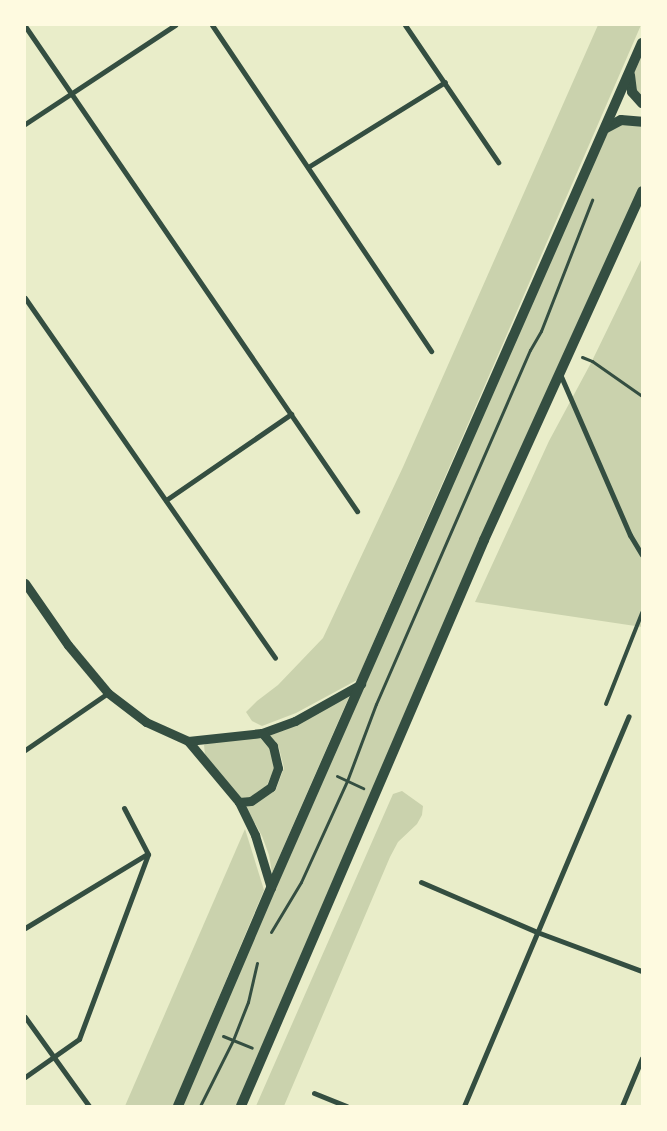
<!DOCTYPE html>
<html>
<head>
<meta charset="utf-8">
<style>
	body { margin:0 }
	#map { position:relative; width:667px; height:1131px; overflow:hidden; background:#e9edc9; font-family:Helvetica,sans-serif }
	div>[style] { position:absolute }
	.green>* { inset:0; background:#cad2ad }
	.path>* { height:3px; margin:-1.5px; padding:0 1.5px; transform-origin:1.5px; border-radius:1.5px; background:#344e41 }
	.service>* { height:4px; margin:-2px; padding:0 2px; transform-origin:2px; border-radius:2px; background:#344e41 }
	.minor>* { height:5px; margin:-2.5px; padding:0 2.5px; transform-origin:2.5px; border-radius:2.5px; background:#344e41 }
	.tertiary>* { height:9px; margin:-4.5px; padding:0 4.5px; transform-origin:4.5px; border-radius:4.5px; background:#344e41 }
	.secondary>* { height:10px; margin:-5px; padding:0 5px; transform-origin:5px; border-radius:5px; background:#344e41 }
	span { translate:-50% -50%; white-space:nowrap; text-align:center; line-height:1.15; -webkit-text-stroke:4.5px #fefae0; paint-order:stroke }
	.frame { position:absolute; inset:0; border:26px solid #fefae0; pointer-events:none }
</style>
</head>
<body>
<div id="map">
	<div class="green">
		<div style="clip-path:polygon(598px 25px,641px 25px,357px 680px,296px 713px,262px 726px,252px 721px,246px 712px,257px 701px,278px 685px,323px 638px,403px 467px)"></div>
		<div style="clip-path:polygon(642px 49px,642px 100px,634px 92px,632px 74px)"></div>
		<div style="clip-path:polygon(642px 124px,642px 186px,591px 293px,239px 1106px,180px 1106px,605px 131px,612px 125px)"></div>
		<div style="clip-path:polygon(642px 258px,642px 627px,475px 602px,549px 441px,592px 361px)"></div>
		<div style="clip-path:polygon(349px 697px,272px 873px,269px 855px,262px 836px,246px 807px,270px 794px,276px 789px,284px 768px,279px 748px,270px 735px)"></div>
		<div style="clip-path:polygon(253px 737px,261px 739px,273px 753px,274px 770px,266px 787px,250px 798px,240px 799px,205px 755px,204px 745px,210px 742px)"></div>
		<div style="clip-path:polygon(402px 791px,423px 806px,422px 815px,417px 824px,398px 842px,390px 857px,284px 1106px,256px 1106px,393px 794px)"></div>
		<div style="clip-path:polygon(245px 829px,264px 890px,173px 1106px,125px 1106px)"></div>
	</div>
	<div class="path">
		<div style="left:582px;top:357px;width:11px;rotate:22deg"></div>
		<div style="left:592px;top:361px;width:61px;rotate:35deg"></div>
		<div style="left:337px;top:776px;width:29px;rotate:25deg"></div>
		<div style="left:271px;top:932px;width:58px;rotate:-59deg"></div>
		<div style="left:301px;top:882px;width:111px;rotate:-65.5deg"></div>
		<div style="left:347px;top:781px;width:82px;rotate:-69.4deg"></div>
		<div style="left:376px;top:704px;width:386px;rotate:-66.5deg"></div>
		<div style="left:530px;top:350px;width:22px;rotate:-60deg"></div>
		<div style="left:541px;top:331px;width:141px;rotate:-68.7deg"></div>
		<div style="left:223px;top:1036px;width:31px;rotate:22deg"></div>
		<div style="left:200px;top:1106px;width:74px;rotate:-63.4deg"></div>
		<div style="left:233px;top:1040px;width:41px;rotate:-68.5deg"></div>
		<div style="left:248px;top:1002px;width:40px;rotate:-77deg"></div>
	</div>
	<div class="service">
		<div style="left:606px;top:704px;width:98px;rotate:-68.4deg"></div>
	</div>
	<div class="minor">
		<div style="left:212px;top:25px;width:393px;rotate:56.1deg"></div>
		<div style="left:405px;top:25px;width:166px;rotate:55.8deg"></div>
		<div style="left:25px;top:26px;width:588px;rotate:55.61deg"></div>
		<div style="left:25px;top:124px;width:180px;rotate:-33.4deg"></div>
		<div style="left:308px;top:167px;width:161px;rotate:-31.8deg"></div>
		<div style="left:25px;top:298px;width:438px;rotate:55.2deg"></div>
		<div style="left:560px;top:374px;width:176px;rotate:66.5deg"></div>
		<div style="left:630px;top:535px;width:23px;rotate:59deg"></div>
		<div style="left:166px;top:500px;width:152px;rotate:-34.5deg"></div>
		<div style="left:25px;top:750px;width:101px;rotate:-34.5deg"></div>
		<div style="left:124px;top:808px;width:52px;rotate:62.4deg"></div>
		<div style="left:421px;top:882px;width:126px;rotate:23.3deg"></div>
		<div style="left:537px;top:932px;width:112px;rotate:20.4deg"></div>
		<div style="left:25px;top:928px;width:143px;rotate:-31.2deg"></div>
		<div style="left:25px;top:1017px;width:110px;rotate:54.3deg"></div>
		<div style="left:25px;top:1077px;width:66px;rotate:-35.1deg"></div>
		<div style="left:79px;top:1039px;width:197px;rotate:-69.5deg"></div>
		<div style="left:314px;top:1093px;width:35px;rotate:22deg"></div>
		<div style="left:464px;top:1106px;width:423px;rotate:-67.1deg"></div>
		<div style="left:622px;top:1106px;width:52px;rotate:-67.4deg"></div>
	</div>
	<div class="tertiary">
		<div style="left:25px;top:583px;width:75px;rotate:55.3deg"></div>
		<div style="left:68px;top:645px;width:62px;rotate:50.2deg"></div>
		<div style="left:108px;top:693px;width:48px;rotate:37.3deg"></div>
		<div style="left:146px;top:722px;width:46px;rotate:24.3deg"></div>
		<div style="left:188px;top:741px;width:80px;rotate:50.1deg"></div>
		<div style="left:239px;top:802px;width:37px;rotate:64deg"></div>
		<div style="left:255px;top:835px;width:55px;rotate:73.2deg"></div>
		<div style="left:188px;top:741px;width:74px;rotate:-6.2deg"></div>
		<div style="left:262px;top:733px;width:35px;rotate:-20deg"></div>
		<div style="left:295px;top:721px;width:76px;rotate:-29.3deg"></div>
		<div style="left:239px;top:802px;width:12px;rotate:-5deg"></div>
		<div style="left:251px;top:801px;width:24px;rotate:-35deg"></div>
		<div style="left:271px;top:787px;width:20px;rotate:-70deg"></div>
		<div style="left:278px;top:768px;width:23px;rotate:-103deg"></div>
		<div style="left:273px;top:746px;width:17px;rotate:-130deg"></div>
	</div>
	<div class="secondary">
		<div style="left:630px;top:75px;width:17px;rotate:83deg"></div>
		<div style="left:632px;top:92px;width:15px;rotate:48deg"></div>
		<div style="left:606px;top:128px;width:17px;rotate:-28deg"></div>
		<div style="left:621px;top:120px;width:21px;rotate:5deg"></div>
		<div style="left:178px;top:1106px;width:237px;rotate:-66.9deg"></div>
		<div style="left:271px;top:888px;width:923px;rotate:-66.3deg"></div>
		<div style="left:241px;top:1106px;width:616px;rotate:-66.76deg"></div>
		<div style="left:484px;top:540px;width:383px;rotate:-65.6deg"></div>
	</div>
	<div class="frame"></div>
</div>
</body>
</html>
